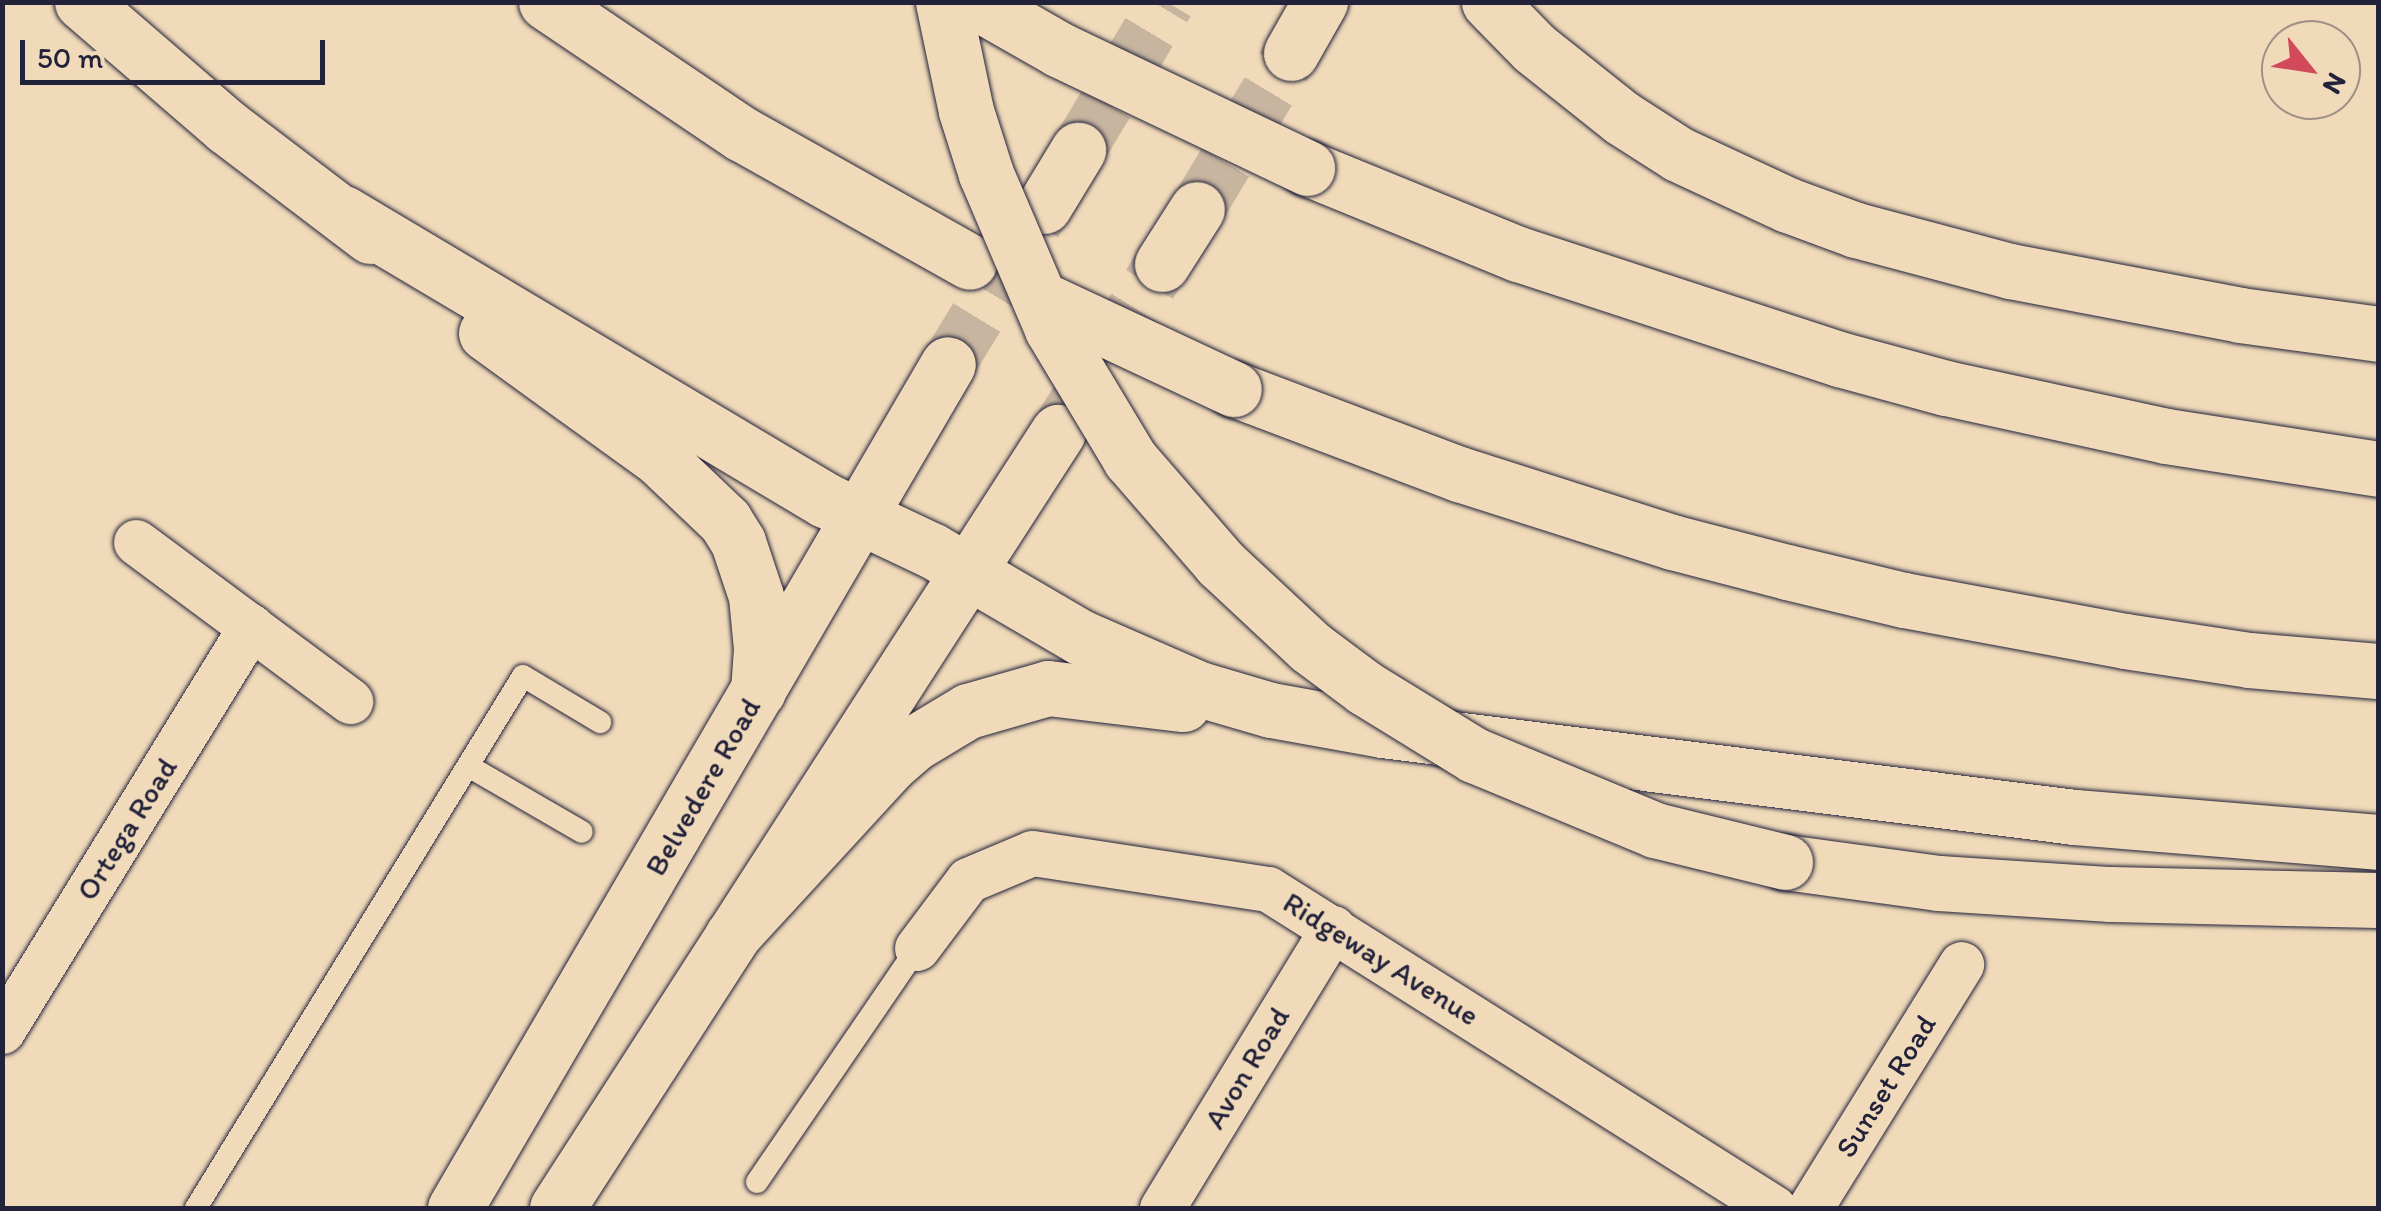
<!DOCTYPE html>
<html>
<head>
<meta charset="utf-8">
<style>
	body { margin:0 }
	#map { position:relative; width:2381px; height:1211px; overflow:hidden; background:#f0dab9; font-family:Itim,sans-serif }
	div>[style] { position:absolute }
	.primary-tunnel>* { height:55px; margin-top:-27.5px; transform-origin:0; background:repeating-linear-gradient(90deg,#c7b5a0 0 55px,transparent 0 83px) }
	.roads { filter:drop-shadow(0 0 2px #22223b) drop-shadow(0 0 2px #22223b) }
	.service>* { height:22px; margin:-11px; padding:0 11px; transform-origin:11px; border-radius:11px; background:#f0dab9 }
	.minor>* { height:45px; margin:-22.5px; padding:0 22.5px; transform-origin:22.5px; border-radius:22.5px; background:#f0dab9 }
	.primary>* { height:55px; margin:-27.5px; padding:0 27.5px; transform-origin:27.5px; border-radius:27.5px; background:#f0dab9 }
	.motorway>* { height:55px; margin:-27.5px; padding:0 27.5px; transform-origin:27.5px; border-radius:27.5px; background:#f0dab9 }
	.bridges { filter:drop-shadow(0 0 2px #22223b) drop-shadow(0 0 2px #22223b) }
	.motorway-bridge>* { height:55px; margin:-27.5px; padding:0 27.5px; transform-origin:27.5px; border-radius:27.5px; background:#f0dab9 }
	span { translate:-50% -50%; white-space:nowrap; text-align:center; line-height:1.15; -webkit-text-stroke:9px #f0dab9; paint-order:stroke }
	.street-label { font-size:30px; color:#22223b }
	.frame { position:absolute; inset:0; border:5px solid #22223b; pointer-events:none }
	.north { position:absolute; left:2261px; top:20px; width:100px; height:100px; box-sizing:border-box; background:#f0dab9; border:2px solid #9e9087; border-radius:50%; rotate:120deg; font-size:28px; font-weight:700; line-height:40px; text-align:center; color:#22223b }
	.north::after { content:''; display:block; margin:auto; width:35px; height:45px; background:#d1495b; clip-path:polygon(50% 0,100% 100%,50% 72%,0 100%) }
	.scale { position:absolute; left:20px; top:40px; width:305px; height:45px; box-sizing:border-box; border:5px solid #22223b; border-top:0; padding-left:12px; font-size:30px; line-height:35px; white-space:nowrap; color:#22223b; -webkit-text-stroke:8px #f0dab9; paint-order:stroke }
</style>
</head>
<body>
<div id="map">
	<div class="primary-tunnel">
		<div style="left:1078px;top:150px;width:173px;rotate:-59deg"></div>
		<div style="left:1197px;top:209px;width:182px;rotate:-58.9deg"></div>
		<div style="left:948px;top:364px;width:177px;rotate:-58.6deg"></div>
		<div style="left:1062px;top:425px;width:190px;rotate:-58.2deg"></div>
	</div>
	<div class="roads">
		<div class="service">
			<div style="left:470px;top:767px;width:129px;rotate:30.1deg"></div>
			<div style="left:757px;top:1182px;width:283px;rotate:-55.6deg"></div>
			<div style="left:196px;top:1208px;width:624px;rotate:-58.42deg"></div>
			<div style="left:523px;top:676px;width:90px;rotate:30.9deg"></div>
		</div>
		<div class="minor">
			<div style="left:136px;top:542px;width:267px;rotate:36.6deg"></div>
			<div style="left:917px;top:948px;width:85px;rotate:-53.1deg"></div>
			<div style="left:968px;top:880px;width:69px;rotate:-22.9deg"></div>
			<div style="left:1032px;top:853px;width:239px;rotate:8.7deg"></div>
			<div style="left:1268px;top:889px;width:598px;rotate:32.23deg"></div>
			<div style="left:2px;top:1031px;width:475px;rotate:-58.4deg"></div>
			<div style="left:1162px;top:1208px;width:328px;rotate:-58.6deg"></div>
			<div style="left:1810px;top:1208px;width:287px;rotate:-58.2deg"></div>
		</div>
		<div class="primary">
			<div style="left:1291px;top:53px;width:59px;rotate:-60.4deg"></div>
			<div style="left:1044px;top:206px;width:66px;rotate:-58.7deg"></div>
			<div style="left:1162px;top:264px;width:65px;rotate:-57.5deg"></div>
			<div style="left:455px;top:1208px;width:977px;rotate:-59.71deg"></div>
			<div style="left:557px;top:1208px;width:924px;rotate:-57.15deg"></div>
		</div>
		<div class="motorway">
			<div style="left:82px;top:2px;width:191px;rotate:40.8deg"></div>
			<div style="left:227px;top:127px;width:180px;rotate:37.3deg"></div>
			<div style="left:546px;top:2px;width:236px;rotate:34deg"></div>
			<div style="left:742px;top:134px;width:261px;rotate:29.3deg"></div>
			<div style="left:1489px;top:2px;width:64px;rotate:45.6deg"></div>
			<div style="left:1534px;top:48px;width:112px;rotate:38.5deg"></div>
			<div style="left:1622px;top:118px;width:67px;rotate:32.7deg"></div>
			<div style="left:1678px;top:154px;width:121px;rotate:24.9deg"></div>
			<div style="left:1788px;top:205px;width:72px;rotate:20.2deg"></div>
			<div style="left:1856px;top:230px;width:159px;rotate:14.9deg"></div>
			<div style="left:2010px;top:271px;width:234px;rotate:10.8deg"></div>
			<div style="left:2240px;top:315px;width:139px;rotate:7.8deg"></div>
			<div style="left:1307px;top:168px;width:228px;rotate:22.2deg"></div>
			<div style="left:1518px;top:254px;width:338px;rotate:18.1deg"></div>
			<div style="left:1839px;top:359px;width:111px;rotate:15.2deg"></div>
			<div style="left:1946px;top:388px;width:225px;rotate:12.3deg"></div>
			<div style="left:2166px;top:436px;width:215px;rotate:8.8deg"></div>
			<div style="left:343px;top:213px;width:561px;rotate:30.77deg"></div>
			<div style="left:825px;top:500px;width:119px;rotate:25.3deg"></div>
			<div style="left:933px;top:551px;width:170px;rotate:30.3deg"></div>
			<div style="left:1080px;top:637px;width:130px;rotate:23.6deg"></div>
			<div style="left:1199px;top:689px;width:75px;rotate:16.3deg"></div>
			<div style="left:1271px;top:710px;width:113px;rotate:10.2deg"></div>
			<div style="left:1382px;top:730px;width:698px;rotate:7.16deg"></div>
			<div style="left:2075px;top:817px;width:304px;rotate:4.7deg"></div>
			<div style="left:486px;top:333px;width:215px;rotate:35.9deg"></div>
			<div style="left:660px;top:459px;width:90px;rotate:43.6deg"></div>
			<div style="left:725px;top:521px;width:25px;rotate:58deg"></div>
			<div style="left:738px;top:542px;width:57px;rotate:71.6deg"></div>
			<div style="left:756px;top:596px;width:53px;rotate:84.6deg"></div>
			<div style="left:761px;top:649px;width:42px;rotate:94.1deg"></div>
			<div style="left:1234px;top:389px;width:241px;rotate:20.7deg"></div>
			<div style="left:1459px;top:474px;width:224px;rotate:17.7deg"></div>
			<div style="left:1672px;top:542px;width:119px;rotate:14.6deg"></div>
			<div style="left:1787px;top:572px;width:120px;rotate:13.5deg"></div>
			<div style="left:1904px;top:600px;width:225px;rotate:10.5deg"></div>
			<div style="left:2125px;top:641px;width:125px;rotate:8.7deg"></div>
			<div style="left:2249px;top:660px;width:129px;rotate:4.9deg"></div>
			<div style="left:1785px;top:862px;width:155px;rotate:7.8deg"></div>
			<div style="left:1939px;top:883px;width:172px;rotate:3.7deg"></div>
			<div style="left:2111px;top:894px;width:267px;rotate:1.3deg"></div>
			<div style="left:732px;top:936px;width:232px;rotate:-47.4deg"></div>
			<div style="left:889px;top:765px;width:32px;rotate:-41deg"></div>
			<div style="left:913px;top:744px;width:64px;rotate:-31deg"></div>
			<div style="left:968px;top:711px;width:83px;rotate:-16deg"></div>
			<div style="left:1048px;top:688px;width:136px;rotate:6.8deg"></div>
		</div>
	</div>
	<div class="bridges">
		<div class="motorway-bridge">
			<div style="left:943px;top:2px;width:111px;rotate:78.1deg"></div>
			<div style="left:966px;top:111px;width:66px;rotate:72.4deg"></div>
			<div style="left:986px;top:174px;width:168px;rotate:66.9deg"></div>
			<div style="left:1052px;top:329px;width:152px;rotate:59deg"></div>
			<div style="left:1130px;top:459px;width:138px;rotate:49.1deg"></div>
			<div style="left:1220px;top:563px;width:123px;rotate:43deg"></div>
			<div style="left:1310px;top:647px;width:69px;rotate:36.7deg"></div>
			<div style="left:1365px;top:688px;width:128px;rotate:31.6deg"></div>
			<div style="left:1474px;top:755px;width:196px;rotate:22.5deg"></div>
			<div style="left:1655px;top:830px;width:134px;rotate:13.8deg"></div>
			<div style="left:976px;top:2px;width:97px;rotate:29.7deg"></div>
			<div style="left:1060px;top:50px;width:274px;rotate:25.5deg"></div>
			<div style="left:1050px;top:303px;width:203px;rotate:25.1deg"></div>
		</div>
	</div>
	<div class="street-label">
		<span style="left:703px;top:787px;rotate:-60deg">Belvedere Road</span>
		<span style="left:127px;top:829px;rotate:-58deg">Ortega Road</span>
		<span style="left:1381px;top:959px;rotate:32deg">Ridgeway Avenue</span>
		<span style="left:1247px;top:1068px;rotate:-59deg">Avon Road</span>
		<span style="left:1886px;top:1086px;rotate:-58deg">Sunset Road</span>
	</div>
	<div class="frame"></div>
	<div class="north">N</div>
	<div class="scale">50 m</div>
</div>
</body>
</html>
